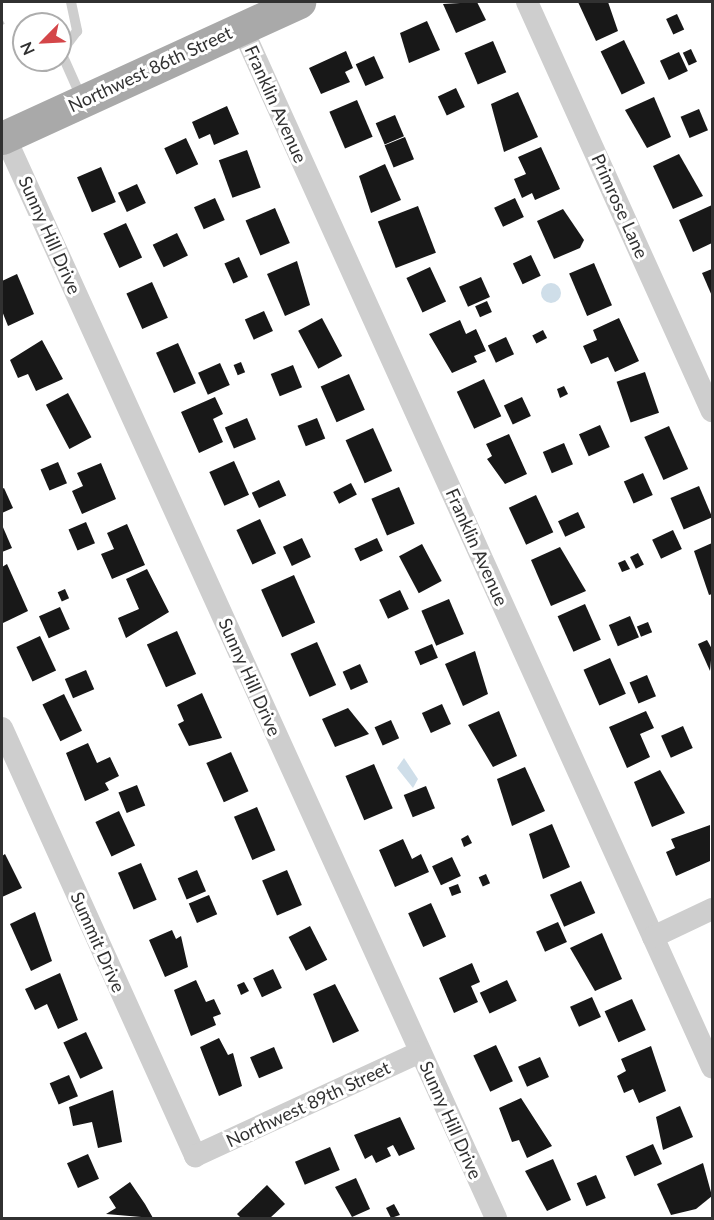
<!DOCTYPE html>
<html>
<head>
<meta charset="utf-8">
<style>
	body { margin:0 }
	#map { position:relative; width:714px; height:1220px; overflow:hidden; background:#fff; font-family:Lato,sans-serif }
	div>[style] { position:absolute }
	.water>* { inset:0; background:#cfdee9 }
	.round { border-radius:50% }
	.building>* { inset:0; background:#181818; transform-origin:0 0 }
	.path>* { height:4px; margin-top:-2px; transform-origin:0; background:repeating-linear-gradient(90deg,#c8c8c8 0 3px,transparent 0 6px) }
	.service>* { height:10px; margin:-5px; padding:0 5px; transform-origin:5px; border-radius:5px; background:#cecece }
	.minor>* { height:22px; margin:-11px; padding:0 11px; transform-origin:11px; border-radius:11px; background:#cecece }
	.primary>* { height:33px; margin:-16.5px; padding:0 16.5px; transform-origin:16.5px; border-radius:16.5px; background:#a9a9a9 }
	span { translate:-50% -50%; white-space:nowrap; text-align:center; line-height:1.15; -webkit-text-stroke:6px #fff; paint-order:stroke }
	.street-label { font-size:18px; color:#313131 }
	.frame { position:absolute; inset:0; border:3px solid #313131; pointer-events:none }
	.north { position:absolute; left:12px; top:12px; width:60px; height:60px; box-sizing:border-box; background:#fff; border:2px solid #adadad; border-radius:50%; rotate:246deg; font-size:16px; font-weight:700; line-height:24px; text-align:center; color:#313131 }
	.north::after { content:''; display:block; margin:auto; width:21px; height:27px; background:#d44649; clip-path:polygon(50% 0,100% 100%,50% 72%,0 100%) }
</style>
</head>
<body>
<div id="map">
	<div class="water">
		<div class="round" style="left:541px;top:283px;width:20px;height:20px"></div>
		<div style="clip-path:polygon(404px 758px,418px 779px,413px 788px,397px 768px)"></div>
	</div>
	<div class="building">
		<div style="clip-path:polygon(477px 2px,486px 20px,456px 33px,443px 4px)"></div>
		<div style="clip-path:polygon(578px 2px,608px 2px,618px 31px,596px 41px)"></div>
		<div style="left:677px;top:14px;width:17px;height:12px;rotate:65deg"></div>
		<div style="clip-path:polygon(427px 21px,440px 50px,409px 63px,400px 33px)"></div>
		<div style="left:624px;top:40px;width:48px;height:26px;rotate:64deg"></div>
		<div style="left:493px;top:41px;width:34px;height:31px;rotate:67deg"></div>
		<div style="left:691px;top:49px;width:14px;height:9px;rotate:65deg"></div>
		<div style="clip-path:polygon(346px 51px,353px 68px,345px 72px,350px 82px,321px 94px,309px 68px)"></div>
		<div style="left:679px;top:52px;width:21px;height:21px;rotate:65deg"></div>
		<div style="left:374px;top:56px;width:24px;height:20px;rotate:66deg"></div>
		<div style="left:456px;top:88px;width:21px;height:20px;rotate:65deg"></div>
		<div style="clip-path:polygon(518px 92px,538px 137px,504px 152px,491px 104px)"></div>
		<div style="clip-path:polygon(654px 97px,671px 137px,647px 148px,625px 110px)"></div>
		<div style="left:357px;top:100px;width:40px;height:30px;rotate:67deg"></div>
		<div style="clip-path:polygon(227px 106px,239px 134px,214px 145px,210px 134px,199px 139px,192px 122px)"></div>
		<div style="left:699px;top:109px;width:23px;height:20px;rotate:67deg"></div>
		<div style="left:395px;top:115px;width:23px;height:21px;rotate:67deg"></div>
		<div style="left:405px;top:137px;width:24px;height:22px;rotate:68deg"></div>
		<div style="left:186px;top:138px;width:29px;height:24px;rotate:65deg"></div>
		<div style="clip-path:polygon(541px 147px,560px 189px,535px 200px,532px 193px,522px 198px,514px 179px,526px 174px,518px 157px)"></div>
		<div style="left:247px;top:150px;width:40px;height:30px;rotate:70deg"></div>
		<div style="clip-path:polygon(679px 154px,703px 196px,673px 209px,653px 166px)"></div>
		<div style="clip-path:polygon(385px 164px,401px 200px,371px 213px,359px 176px)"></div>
		<div style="left:101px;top:167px;width:38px;height:26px;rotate:67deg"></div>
		<div style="left:137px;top:184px;width:21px;height:21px;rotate:65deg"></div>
		<div style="left:215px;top:198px;width:24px;height:23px;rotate:66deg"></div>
		<div style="left:515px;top:198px;width:21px;height:23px;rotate:65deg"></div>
		<div style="clip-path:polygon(712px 205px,712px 243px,693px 252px,679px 220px)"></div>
		<div style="left:418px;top:206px;width:50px;height:43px;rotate:69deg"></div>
		<div style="left:275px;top:208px;width:38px;height:32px;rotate:67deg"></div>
		<div style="clip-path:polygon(563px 209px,584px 240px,580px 248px,554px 259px,537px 221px)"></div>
		<div style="left:126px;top:223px;width:38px;height:25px;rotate:65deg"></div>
		<div style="left:177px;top:233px;width:25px;height:27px;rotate:64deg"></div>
		<div style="left:531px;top:255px;width:23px;height:20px;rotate:65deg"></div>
		<div style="left:239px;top:257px;width:22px;height:16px;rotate:66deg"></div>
		<div style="clip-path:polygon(297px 261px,310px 305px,285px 316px,267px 274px)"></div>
		<div style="left:594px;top:263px;width:46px;height:27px;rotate:67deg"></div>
		<div style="left:430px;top:267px;width:38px;height:26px;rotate:65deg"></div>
		<div style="clip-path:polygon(712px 269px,712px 296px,702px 273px)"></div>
		<div style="clip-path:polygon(17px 274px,34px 314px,8px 326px,2px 311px,2px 281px)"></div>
		<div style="left:481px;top:277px;width:22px;height:24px;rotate:66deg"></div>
		<div style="left:152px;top:282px;width:39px;height:28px;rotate:66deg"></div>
		<div style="left:487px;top:301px;width:12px;height:13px;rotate:66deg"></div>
		<div style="left:264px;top:311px;width:22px;height:21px;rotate:66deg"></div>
		<div style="left:322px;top:318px;width:43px;height:27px;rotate:62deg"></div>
		<div style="clip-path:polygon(619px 318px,639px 361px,615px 372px,608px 357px,591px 364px,583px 346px,597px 340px,593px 330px)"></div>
		<div style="clip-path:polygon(460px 320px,466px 334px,476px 329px,486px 351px,474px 356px,477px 362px,452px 373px,429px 334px)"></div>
		<div style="left:543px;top:330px;width:9px;height:12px;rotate:63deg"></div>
		<div style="left:506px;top:337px;width:19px;height:20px;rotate:65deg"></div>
		<div style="clip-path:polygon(42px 340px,63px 379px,36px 391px,28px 374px,18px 378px,10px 360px)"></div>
		<div style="left:178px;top:343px;width:44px;height:24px;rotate:66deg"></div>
		<div style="left:241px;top:362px;width:11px;height:8px;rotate:68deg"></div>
		<div style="left:220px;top:363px;width:24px;height:24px;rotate:66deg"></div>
		<div style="left:293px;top:365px;width:24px;height:24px;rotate:68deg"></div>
		<div style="left:645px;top:372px;width:43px;height:30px;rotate:71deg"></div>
		<div style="left:349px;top:374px;width:39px;height:31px;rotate:66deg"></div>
		<div style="left:484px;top:379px;width:41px;height:30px;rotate:65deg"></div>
		<div style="clip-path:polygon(564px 386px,568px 394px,560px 398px,557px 389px)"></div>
		<div style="left:68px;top:393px;width:50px;height:25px;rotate:62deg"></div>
		<div style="clip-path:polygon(215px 397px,223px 414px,213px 419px,223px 442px,199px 453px,181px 412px)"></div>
		<div style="left:522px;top:397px;width:21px;height:20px;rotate:65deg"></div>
		<div style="left:247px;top:418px;width:23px;height:24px;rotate:67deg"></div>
		<div style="left:317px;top:418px;width:22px;height:21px;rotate:68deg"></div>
		<div style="left:600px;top:425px;width:24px;height:23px;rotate:66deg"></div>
		<div style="left:669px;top:426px;width:47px;height:27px;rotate:66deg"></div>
		<div style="left:373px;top:428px;width:47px;height:30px;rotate:66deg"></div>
		<div style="clip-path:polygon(509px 434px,527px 474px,505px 484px,487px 459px,492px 456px,486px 444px)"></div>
		<div style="left:564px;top:443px;width:23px;height:23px;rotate:67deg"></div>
		<div style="left:234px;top:461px;width:37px;height:27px;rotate:66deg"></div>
		<div style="left:58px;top:462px;width:23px;height:19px;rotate:67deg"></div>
		<div style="clip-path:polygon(101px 463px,116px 499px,82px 514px,72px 491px,83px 486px,77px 473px)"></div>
		<div style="left:643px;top:473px;width:24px;height:21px;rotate:66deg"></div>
		<div style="left:279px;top:480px;width:17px;height:30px;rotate:65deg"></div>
		<div style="left:351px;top:483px;width:13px;height:20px;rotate:63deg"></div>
		<div style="left:699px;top:486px;width:34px;height:31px;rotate:67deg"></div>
		<div style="left:399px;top:487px;width:40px;height:30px;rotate:67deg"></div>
		<div style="clip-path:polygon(4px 488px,13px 508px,2px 513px,2px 489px)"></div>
		<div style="left:536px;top:495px;width:41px;height:30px;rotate:65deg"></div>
		<div style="left:578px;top:512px;width:17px;height:22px;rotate:65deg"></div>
		<div style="left:260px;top:519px;width:38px;height:26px;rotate:65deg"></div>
		<div style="left:86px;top:522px;width:23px;height:19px;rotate:67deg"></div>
		<div style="clip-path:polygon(127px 524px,145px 565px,112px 579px,101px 554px,114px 549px,107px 533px)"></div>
		<div style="clip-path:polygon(2px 525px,12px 548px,2px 552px)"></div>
		<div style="left:673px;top:530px;width:21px;height:23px;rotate:65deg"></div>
		<div style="left:302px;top:538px;width:21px;height:21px;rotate:65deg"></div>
		<div style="left:377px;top:538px;width:14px;height:25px;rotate:65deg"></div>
		<div style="clip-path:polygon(712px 543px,712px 594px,709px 595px,694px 551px)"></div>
		<div style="left:422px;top:544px;width:42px;height:26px;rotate:62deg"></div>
		<div style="clip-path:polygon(560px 547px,586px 591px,551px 606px,531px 560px)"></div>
		<div style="left:638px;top:553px;width:13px;height:9px;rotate:63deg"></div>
		<div style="clip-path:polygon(625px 560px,630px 569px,622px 572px,618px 563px)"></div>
		<div style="clip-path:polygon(7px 564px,28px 611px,3px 623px,2px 567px)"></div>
		<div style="clip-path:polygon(147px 569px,169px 612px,126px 638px,118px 618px,139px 609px,126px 579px)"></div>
		<div style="left:294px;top:575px;width:52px;height:36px;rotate:66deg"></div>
		<div style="left:65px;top:589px;width:10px;height:8px;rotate:66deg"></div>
		<div style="left:400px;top:590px;width:21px;height:23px;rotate:65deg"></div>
		<div style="left:449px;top:599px;width:38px;height:30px;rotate:67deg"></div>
		<div style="left:585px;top:604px;width:39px;height:30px;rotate:66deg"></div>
		<div style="left:60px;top:607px;width:24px;height:23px;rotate:66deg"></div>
		<div style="left:630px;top:616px;width:23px;height:23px;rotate:67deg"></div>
		<div style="left:648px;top:622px;width:11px;height:12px;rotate:68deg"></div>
		<div style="left:177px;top:631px;width:47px;height:33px;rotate:66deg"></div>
		<div style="left:40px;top:636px;width:38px;height:26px;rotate:65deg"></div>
		<div style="clip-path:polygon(707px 640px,712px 649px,710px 671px,698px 644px)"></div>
		<div style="left:317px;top:642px;width:47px;height:29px;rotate:66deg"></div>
		<div style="left:432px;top:644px;width:15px;height:19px;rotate:67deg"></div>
		<div style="clip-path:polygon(475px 651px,488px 694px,463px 706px,445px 664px)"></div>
		<div style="left:610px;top:658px;width:39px;height:29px;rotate:66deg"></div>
		<div style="left:360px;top:664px;width:20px;height:19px;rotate:66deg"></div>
		<div style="left:86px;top:670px;width:21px;height:23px;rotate:67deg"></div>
		<div style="left:647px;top:675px;width:23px;height:19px;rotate:67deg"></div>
		<div style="clip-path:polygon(202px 693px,222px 738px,189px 746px,178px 724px,184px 721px,177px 705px)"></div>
		<div style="left:64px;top:694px;width:41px;height:24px;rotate:64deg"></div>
		<div style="left:442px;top:704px;width:22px;height:22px;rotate:66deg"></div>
		<div style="clip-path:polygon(348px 708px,369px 734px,335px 747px,322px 719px)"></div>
		<div style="clip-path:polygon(499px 711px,517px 756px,493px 767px,468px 725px)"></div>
		<div style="clip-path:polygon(646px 711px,654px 728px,640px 734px,650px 757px,627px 768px,609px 727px)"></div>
		<div style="left:391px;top:720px;width:20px;height:18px;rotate:66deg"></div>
		<div style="left:683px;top:726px;width:24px;height:24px;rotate:66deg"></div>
		<div style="clip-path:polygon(88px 743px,97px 763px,110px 757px,119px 776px,105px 783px,109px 790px,85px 801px,66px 753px)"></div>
		<div style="left:231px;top:752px;width:43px;height:27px;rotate:66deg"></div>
		<div style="left:374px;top:764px;width:48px;height:31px;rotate:67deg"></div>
		<div style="clip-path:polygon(525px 767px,545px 811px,512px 826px,497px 779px)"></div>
		<div style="clip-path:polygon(660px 770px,685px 813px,652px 827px,634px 782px)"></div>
		<div style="left:137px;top:785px;width:22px;height:20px;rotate:68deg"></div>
		<div style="left:426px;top:786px;width:24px;height:24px;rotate:68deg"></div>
		<div style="left:257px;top:807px;width:47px;height:25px;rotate:67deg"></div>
		<div style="left:119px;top:811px;width:38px;height:26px;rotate:65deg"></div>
		<div style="clip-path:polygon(552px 824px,570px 867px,543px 879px,529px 834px)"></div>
		<div style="clip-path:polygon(710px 825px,710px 861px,676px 876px,666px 852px,675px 848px,671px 839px)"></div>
		<div style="clip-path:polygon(468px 835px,472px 843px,464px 847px,461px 839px)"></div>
		<div style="clip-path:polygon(403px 839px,412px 859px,421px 854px,429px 872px,395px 887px,379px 850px)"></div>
		<div style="clip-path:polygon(5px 854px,22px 888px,2px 897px,2px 856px)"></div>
		<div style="left:452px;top:857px;width:21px;height:22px;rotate:65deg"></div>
		<div style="left:141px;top:863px;width:40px;height:25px;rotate:67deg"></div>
		<div style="left:197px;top:870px;width:23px;height:21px;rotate:67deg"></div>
		<div style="left:287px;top:870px;width:38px;height:27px;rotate:67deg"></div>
		<div style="left:486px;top:874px;width:10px;height:8px;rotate:66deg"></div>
		<div style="left:581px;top:881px;width:35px;height:34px;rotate:66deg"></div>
		<div style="left:458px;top:884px;width:9px;height:10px;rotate:69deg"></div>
		<div style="left:209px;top:895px;width:21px;height:22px;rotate:67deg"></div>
		<div style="left:431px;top:903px;width:37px;height:25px;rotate:66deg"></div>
		<div style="clip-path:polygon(35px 912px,52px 961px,31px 971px,10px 924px)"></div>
		<div style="left:558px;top:922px;width:22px;height:24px;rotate:66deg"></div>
		<div style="left:310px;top:926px;width:38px;height:24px;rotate:63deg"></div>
		<div style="clip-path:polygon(172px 930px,176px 939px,181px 936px,188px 967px,165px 977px,149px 940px)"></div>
		<div style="clip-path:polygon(602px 933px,622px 979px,595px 991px,570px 948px)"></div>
		<div style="clip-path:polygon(472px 963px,480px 982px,471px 986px,478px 1002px,454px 1013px,439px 978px)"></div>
		<div style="left:273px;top:969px;width:21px;height:22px;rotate:65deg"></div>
		<div style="clip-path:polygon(60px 973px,78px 1020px,58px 1029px,47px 1004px,35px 1010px,25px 989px)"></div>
		<div style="clip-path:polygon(196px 980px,206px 1002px,214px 999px,221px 1014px,213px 1017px,216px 1025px,191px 1036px,174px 990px)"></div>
		<div style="left:507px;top:980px;width:23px;height:30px;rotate:65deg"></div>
		<div style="clip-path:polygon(244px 982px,249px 991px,241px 995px,237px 985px)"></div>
		<div style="clip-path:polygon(335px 984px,359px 1031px,333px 1043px,313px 994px)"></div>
		<div style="left:592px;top:997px;width:22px;height:24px;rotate:66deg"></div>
		<div style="left:632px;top:999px;width:34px;height:30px;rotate:66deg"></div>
		<div style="left:86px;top:1032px;width:40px;height:25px;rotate:65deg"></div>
		<div style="clip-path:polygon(219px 1038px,228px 1055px,233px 1053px,242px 1086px,219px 1096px,200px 1047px)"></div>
		<div style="left:496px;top:1045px;width:40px;height:25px;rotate:65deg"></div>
		<div style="clip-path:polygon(651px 1046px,666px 1091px,639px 1103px,633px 1089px,624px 1093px,617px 1076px,626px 1071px,621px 1059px)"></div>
		<div style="left:274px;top:1047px;width:23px;height:26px;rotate:67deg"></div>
		<div style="left:540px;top:1057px;width:22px;height:24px;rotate:66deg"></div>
		<div style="left:69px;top:1075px;width:23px;height:21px;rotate:67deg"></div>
		<div style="clip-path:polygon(113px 1090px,122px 1142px,98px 1148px,92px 1122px,73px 1126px,69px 1107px)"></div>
		<div style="clip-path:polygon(521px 1098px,552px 1146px,527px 1158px,519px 1140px,512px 1142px,499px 1108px)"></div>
		<div style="clip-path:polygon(680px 1106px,693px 1137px,663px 1150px,656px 1117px)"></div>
		<div style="clip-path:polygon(400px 1117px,415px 1149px,399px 1156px,393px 1145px,387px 1148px,391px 1156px,376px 1163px,372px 1155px,365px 1159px,354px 1135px)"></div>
		<div style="left:653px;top:1144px;width:22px;height:30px;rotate:66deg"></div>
		<div style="left:330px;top:1147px;width:25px;height:38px;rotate:67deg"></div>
		<div style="left:88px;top:1154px;width:27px;height:23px;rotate:66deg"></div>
		<div style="clip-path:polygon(553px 1159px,571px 1200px,547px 1211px,525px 1171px)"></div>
		<div style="clip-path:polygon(703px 1163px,712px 1196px,696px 1209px,671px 1215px,657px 1184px)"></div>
		<div style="left:596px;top:1175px;width:25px;height:21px;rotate:67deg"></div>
		<div style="clip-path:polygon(356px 1178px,370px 1209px,352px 1217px,335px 1187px)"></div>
		<div style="clip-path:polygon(130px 1182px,145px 1204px,153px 1218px,106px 1214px,116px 1208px,109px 1197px)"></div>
		<div style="clip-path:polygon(267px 1185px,285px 1204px,270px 1218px,241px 1218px,237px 1214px)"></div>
		<div style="clip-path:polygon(394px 1204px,400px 1215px,391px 1218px,386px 1208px)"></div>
	</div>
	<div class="path">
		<div style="left:2px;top:23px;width:2px;rotate:-27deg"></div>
	</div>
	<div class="service">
		<div style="left:71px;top:2px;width:30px;rotate:78deg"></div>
		<div style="left:77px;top:31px;width:26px;rotate:127deg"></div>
		<div style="left:61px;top:52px;width:49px;rotate:66deg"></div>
	</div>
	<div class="minor">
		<div style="left:527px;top:2px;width:449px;rotate:65.7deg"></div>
		<div style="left:241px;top:26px;width:1143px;rotate:65.66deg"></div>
		<div style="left:5px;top:137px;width:1187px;rotate:65.57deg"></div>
		<div style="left:2px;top:728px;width:470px;rotate:65.7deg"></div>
		<div style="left:195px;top:1156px;width:248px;rotate:-24.8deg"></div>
		<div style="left:653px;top:937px;width:65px;rotate:-25.4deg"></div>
	</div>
	<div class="primary">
		<div style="left:2px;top:138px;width:327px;rotate:-24.6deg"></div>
	</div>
	<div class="street-label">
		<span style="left:150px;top:69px;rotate:-25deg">Northwest 86th Street</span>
		<span style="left:276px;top:104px;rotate:66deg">Franklin Avenue</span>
		<span style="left:620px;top:206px;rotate:66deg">Primrose Lane</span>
		<span style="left:50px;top:235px;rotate:66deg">Sunny Hill Drive</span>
		<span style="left:477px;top:547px;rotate:66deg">Franklin Avenue</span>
		<span style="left:250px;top:677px;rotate:66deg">Sunny Hill Drive</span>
		<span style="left:98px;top:942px;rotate:66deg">Summit Drive</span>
		<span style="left:308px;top:1104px;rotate:-25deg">Northwest 89th Street</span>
		<span style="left:451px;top:1120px;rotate:66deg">Sunny Hill Drive</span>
	</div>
	<div class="frame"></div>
	<div class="north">N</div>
</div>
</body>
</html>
